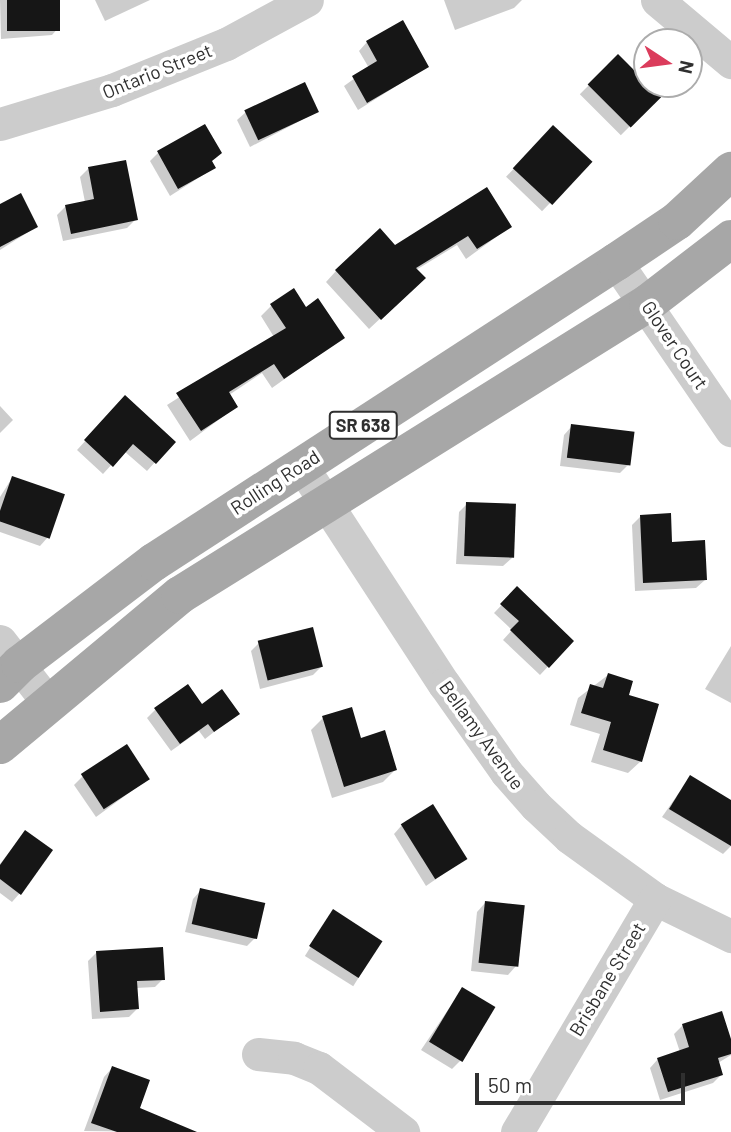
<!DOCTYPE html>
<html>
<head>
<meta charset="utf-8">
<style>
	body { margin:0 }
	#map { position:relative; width:731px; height:1132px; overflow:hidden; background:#fff; font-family:Barlow,sans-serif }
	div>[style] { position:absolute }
	.shadow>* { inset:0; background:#0003; transform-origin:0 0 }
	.building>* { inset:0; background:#161616; transform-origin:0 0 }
	.street>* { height:33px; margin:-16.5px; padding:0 16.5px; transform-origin:16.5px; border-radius:16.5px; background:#ccc }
	.primary>* { height:38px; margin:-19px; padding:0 19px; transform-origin:19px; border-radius:19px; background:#a7a7a7 }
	span { translate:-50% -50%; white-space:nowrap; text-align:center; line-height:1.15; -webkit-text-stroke:7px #fff; paint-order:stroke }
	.shield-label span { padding:2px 5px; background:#fff; border:2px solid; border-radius:5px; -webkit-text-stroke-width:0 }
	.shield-label { font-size:18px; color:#2f2f2f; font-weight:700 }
	.street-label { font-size:19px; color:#2f2f2f }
	.north { position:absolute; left:633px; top:28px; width:70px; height:70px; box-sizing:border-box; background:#fff; border:2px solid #acacac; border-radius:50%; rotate:103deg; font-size:19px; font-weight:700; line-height:28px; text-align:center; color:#2f2f2f }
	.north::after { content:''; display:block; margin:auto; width:24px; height:32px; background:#db3c5c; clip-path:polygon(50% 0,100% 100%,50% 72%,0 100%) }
	.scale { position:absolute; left:475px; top:1073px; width:210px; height:32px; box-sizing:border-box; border:4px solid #2f2f2f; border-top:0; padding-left:9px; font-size:21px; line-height:24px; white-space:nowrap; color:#2f2f2f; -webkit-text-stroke:5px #fff; paint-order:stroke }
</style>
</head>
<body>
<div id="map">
	<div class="shadow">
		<div style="clip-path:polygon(0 0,58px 0,60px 26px,52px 35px,1px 39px)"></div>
		<div style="clip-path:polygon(95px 0,150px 0,105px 21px)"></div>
		<div style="clip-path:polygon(444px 0,522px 0,514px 8px,455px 30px)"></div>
		<div style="clip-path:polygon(367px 42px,427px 67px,358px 110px,344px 86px,369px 68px,359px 51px)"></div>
		<div style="left:618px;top:56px;width:58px;height:54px;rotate:45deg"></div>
		<div style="clip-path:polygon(246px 112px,317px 112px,250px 147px,237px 120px)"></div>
		<div style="left:554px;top:127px;width:50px;height:69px;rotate:44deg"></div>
		<div style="clip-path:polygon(158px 153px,214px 168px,170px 196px,150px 161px)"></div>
		<div style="clip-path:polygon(88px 169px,136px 219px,127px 228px,63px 241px,57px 215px,66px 206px,85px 202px,80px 177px)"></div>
		<div style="clip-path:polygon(0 206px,36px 227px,0 250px)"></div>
		<div style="clip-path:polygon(510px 227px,466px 259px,457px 245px,416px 270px,413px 288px,369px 329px,326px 282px,336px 271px,395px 247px)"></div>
		<div style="clip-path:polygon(271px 306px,305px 309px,342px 338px,272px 388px,262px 373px,229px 395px,236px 407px,190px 441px,167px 405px,274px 337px,261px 316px)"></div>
		<div style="clip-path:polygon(0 406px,13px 420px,0 433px)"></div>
		<div style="clip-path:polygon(117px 406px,173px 442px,147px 471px,124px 451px,103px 474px,77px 450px)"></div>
		<div style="clip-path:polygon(572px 426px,628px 465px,620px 473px,560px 466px,564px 435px)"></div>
		<div style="clip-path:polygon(12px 478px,48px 537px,40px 546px,0 532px,0 497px)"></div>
		<div style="clip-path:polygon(467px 504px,512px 558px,503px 566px,456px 564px,459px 512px)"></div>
		<div style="clip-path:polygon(641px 516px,705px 580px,696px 588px,635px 591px,632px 525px)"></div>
		<div style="clip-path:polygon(517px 589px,572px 641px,540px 675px,503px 640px,512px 630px,494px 613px)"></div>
		<div style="clip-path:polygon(259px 643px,321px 667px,313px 675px,260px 689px,251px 651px)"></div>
		<div style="clip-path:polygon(731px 646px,731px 703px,705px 689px)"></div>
		<div style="clip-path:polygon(608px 675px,627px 696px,641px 761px,628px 773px,591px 762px,600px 734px,570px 725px,578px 698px)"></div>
		<div style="clip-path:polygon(201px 707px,238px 713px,205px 739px,199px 731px,171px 751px,147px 718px,155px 710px)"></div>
		<div style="clip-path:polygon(323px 718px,360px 740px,395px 770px,383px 782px,332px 798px,311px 730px)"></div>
		<div style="clip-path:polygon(83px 776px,148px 779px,96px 817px,74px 785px)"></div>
		<div style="clip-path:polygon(690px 777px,731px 802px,731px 846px,723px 854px,662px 817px)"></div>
		<div style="clip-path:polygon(402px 825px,465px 859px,426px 886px,394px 834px)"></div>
		<div style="clip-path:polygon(25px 832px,20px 893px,12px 902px,0 893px,0 864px)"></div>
		<div style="clip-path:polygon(201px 890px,255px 938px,247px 946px,185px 932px,193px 899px)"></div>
		<div style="clip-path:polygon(485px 903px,516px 966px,508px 975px,471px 971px,477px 912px)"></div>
		<div style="left:333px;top:911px;width:57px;height:53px;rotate:32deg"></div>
		<div style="clip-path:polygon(97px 952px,163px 979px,155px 987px,136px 988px,137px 1009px,129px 1017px,92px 1019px,88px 961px)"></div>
		<div style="clip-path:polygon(462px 989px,460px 1061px,452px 1069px,421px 1050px)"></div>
		<div style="clip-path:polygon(683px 1025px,731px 1045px,731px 1055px,718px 1063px,721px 1075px,713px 1083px,660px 1100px,650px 1068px,658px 1059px,680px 1052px,674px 1034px)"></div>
		<div style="clip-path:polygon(112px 1068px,138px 1110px,162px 1132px,84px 1131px,104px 1077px)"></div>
	</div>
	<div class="building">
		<div style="left:7px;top:0;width:53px;height:31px"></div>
		<div style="clip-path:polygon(403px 20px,429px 67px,367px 103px,352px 76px,377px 61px,366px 41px)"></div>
		<div style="left:618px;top:54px;width:61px;height:43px;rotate:45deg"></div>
		<div style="left:305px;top:82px;width:33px;height:67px;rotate:65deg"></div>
		<div style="clip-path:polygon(205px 124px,222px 153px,212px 161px,216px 168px,178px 189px,157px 151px)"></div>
		<div style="left:553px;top:125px;width:54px;height:59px;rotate:43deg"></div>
		<div style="clip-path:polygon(126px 160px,138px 220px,71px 234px,65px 205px,94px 199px,88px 167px)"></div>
		<div style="clip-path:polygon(487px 187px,512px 227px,477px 249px,468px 236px,416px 268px,426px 278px,381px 320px,335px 270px,380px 228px,395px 245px)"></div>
		<div style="clip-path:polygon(21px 193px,38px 227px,0 247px,0 204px)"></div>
		<div style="clip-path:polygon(294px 288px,306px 307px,318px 298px,345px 338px,284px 379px,274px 364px,229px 392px,238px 407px,201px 431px,176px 393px,286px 328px,270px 304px)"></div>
		<div style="clip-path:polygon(125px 395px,176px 442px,156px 464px,133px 444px,113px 467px,84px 440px)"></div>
		<div style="left:571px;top:424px;width:64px;height:34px;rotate:7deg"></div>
		<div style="left:12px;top:476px;width:56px;height:47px;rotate:19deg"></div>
		<div style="left:466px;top:502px;width:50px;height:54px;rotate:2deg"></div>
		<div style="clip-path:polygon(671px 513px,672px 542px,705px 540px,707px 580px,643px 583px,640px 515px)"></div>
		<div style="clip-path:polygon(517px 586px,574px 641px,549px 668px,510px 630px,519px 621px,500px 604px)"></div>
		<div style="left:313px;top:627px;width:41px;height:57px;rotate:76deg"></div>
		<div style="clip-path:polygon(608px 673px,633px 681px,629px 695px,659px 704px,642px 762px,603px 750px,611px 722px,581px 713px,590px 684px,603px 688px)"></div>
		<div style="clip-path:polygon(188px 684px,202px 704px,222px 689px,240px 714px,214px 732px,208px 724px,180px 744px,154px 708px)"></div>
		<div style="clip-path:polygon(352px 707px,361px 738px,385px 730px,397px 770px,344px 787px,322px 716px)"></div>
		<div style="left:127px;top:744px;width:42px;height:55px;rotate:57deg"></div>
		<div style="clip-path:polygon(690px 775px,731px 800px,731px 846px,669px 809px)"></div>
		<div style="left:433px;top:804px;width:65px;height:38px;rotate:58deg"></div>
		<div style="clip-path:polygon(25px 830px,53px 850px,21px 895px,0 879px,0 865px)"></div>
		<div style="left:200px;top:888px;width:67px;height:37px;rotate:13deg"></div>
		<div style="left:485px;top:901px;width:40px;height:62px;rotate:6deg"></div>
		<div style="left:333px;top:909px;width:59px;height:44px;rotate:33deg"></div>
		<div style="clip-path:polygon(163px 947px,165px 980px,137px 981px,139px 1009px,100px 1012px,96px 951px)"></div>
		<div style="left:462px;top:987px;width:39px;height:64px;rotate:31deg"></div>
		<div style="clip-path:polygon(722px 1011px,731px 1039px,731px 1054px,718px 1058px,723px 1075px,668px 1092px,657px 1058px,689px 1047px,682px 1024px)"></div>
		<div style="clip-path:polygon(112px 1066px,150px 1080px,140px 1108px,197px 1132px,117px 1132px,91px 1123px)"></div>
	</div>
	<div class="street">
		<div style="left:657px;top:0;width:97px;rotate:40deg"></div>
		<div style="left:0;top:124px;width:117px;rotate:-16.9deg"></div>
		<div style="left:112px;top:90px;width:123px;rotate:-22deg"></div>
		<div style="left:226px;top:44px;width:92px;rotate:-28.5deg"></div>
		<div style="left:616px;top:262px;width:204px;rotate:55.6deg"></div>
		<div style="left:301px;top:465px;width:262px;rotate:56.9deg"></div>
		<div style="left:444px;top:684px;width:108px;rotate:54.8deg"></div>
		<div style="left:506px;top:772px;width:45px;rotate:48.6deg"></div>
		<div style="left:536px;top:806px;width:45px;rotate:43.2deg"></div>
		<div style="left:569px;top:837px;width:106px;rotate:35.8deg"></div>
		<div style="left:655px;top:899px;width:85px;rotate:26deg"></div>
		<div style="left:0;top:641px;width:80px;rotate:52.1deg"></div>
		<div style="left:258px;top:1054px;width:36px;rotate:6deg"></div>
		<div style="left:294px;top:1058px;width:27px;rotate:22deg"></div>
		<div style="left:319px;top:1068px;width:106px;rotate:37.3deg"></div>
		<div style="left:517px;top:1132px;width:271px;rotate:-59.4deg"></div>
	</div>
	<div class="primary">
		<div style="left:0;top:684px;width:28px;rotate:-45deg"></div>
		<div style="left:20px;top:664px;width:168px;rotate:-37.3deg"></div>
		<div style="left:154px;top:562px;width:551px;rotate:-33deg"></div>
		<div style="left:616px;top:262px;width:73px;rotate:-33.9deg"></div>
		<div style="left:677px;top:221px;width:74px;rotate:-42.8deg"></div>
		<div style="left:0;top:745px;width:234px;rotate:-39.8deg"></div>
		<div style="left:180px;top:595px;width:552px;rotate:-31.96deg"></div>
		<div style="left:648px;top:303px;width:105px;rotate:-37.6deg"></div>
	</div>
	<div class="shield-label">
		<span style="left:363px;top:425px">SR 638</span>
	</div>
	<div class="street-label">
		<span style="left:157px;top:71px;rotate:-22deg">Ontario Street</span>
		<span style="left:675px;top:345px;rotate:56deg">Glover Court</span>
		<span style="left:275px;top:482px;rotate:-33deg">Rolling Road</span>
		<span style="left:482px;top:735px;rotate:54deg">Bellamy Avenue</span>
		<span style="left:607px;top:979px;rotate:-59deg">Brisbane Street</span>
	</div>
	<div class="north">N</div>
	<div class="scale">50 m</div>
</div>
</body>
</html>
